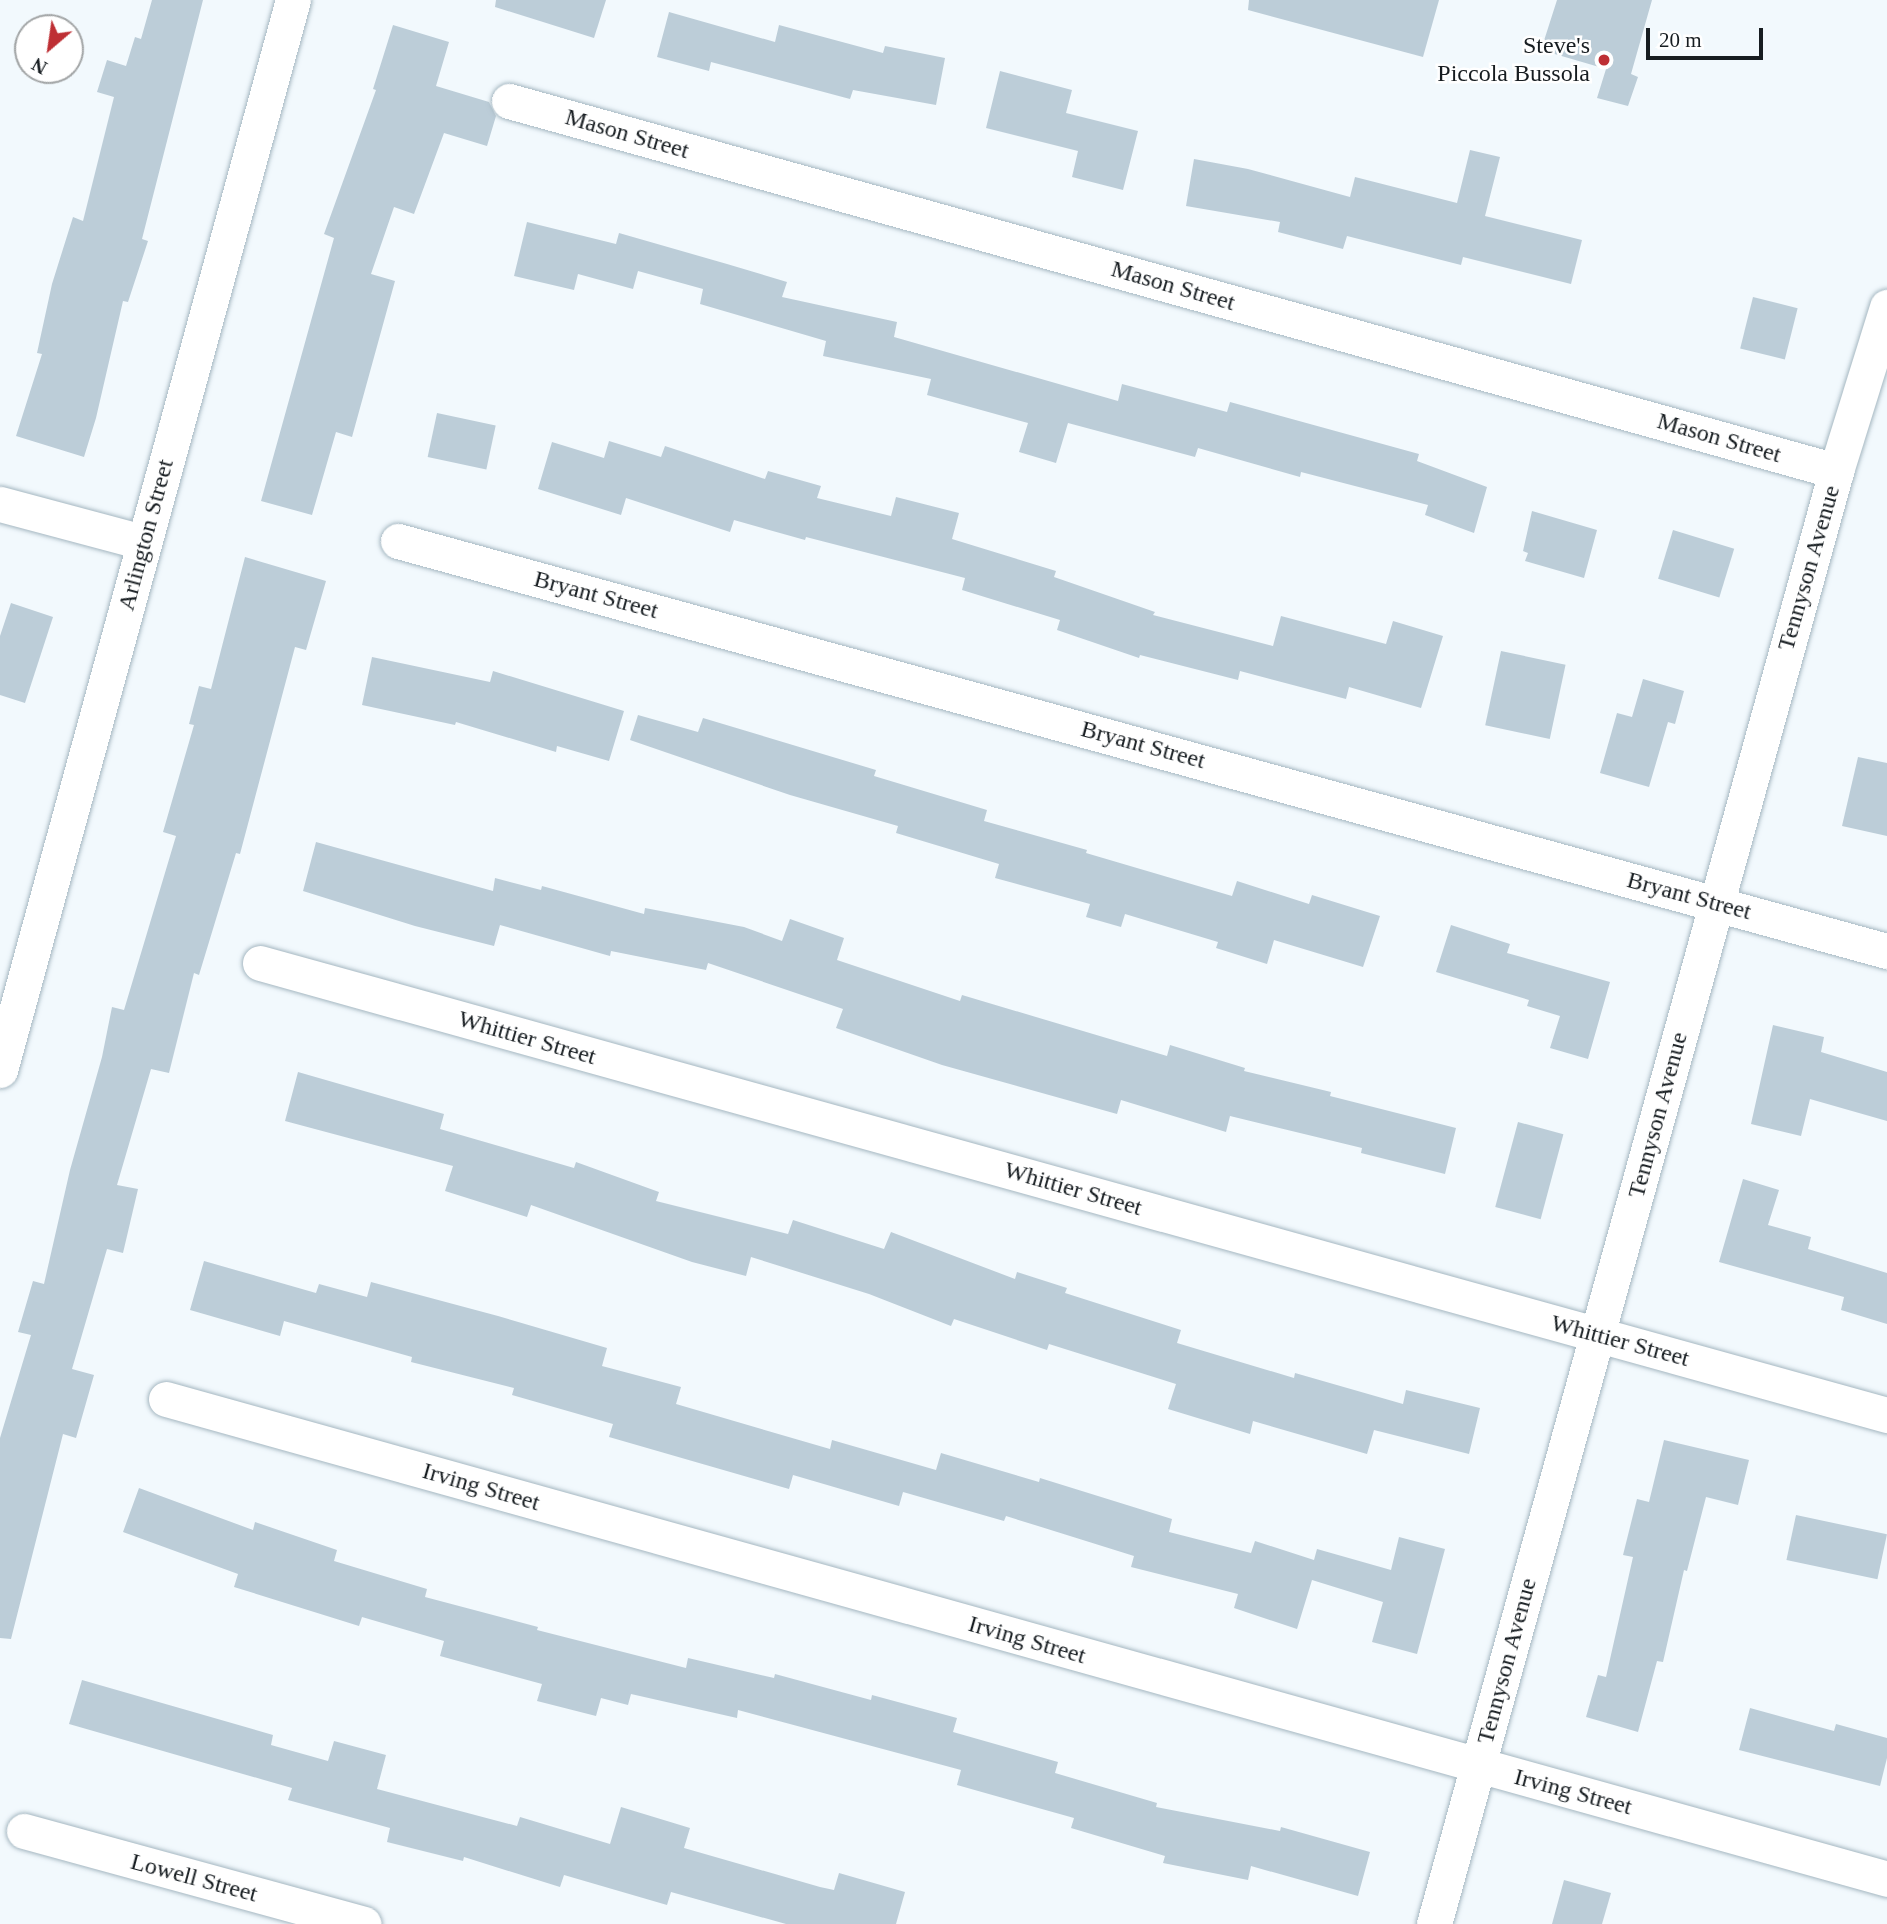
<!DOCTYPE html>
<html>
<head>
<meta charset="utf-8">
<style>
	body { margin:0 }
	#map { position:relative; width:1887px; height:1924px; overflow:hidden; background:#f2f9fd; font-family:"Times New Roman",serif }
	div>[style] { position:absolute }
	.building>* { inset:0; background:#bccdd8; transform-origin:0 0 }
	.roads { filter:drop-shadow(0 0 2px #a5b7c1) drop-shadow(0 0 2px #a5b7c1) }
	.street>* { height:35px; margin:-17.5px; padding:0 17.5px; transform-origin:17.5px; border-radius:17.5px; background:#fff }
	.dots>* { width:19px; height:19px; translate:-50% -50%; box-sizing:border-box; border:4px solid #fff; border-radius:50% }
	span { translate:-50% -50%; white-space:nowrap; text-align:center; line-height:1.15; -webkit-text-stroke:5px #fff; paint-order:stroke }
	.poi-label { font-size:24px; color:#171d21 }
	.right { translate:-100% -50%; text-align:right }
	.street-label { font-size:24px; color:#171d21 }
	.north { position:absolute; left:14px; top:14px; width:70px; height:70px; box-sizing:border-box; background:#fff; border:2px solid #a2a5a6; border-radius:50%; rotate:209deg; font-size:19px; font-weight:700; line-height:28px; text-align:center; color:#171d21 }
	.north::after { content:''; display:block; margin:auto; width:24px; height:32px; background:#be2f34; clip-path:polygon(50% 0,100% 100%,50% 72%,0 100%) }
	.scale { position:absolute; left:1646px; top:28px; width:117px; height:32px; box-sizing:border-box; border:4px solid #171d21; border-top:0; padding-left:9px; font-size:21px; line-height:24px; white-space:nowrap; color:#171d21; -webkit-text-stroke:5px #fff; paint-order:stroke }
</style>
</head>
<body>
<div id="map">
	<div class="building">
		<div style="clip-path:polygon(152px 0,203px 0,142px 239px,148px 241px,128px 302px,123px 301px,96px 418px,84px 457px,16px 436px,42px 354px,37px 353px,52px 284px,73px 217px,83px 221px,114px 97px,97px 92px,107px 60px,126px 66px,135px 37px,141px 39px)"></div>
		<div style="clip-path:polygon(496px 0,606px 0,594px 38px,495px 7px)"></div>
		<div style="clip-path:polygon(1249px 0,1439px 0,1423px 57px,1248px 10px)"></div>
		<div style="clip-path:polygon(1557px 0,1652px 0,1631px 74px,1638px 77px,1628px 106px,1597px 98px,1606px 69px,1541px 50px)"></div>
		<div style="clip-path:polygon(669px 12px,775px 42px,779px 25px,883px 53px,885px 46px,945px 58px,936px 105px,853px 90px,850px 99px,711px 62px,709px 71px,657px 57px)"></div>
		<div style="clip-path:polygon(393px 25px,449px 42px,436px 86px,489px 102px,496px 116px,487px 146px,444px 133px,414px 214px,394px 207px,371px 274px,395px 281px,352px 437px,336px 432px,312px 515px,261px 501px,334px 238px,324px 234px,376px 90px,373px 89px)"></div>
		<div style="clip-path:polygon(1000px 71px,1072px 90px,1066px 113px,1138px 131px,1123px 190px,1072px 177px,1078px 151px,986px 128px)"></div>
		<div style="clip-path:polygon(1470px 150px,1500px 157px,1485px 216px,1582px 240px,1571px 284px,1463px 257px,1461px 265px,1347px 236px,1343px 249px,1278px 232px,1280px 222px,1186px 206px,1194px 159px,1248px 169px,1350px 197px,1355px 177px,1457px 203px)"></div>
		<div style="clip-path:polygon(527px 222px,616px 244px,619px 233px,727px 264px,787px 282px,782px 297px,897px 322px,894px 337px,1118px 401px,1122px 384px,1227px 412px,1230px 402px,1419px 454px,1417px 461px,1487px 487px,1474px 533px,1425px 515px,1428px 505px,1301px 472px,1300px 477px,1198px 448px,1195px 457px,1068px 423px,1056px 463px,1019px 452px,1028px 423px,927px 395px,931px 379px,823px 356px,826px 341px,700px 304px,703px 289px,638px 271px,633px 289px,578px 274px,574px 290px,514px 276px)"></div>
		<div style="left:1753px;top:297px;width:46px;height:53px;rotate:14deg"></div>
		<div style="left:437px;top:413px;width:60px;height:45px;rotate:12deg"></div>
		<div style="clip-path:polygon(609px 441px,661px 457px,665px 446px,765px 479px,768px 471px,821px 486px,817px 498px,891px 516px,896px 497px,959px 513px,952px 539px,1056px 571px,1054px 577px,1155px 612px,1153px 615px,1273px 646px,1281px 616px,1386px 644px,1393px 621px,1443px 636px,1421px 708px,1349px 687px,1346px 699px,1240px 671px,1238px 680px,1140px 655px,1139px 658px,1057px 630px,1060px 620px,962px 590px,965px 578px,806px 537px,805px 540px,734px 520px,730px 532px,626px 498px,621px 515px,538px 489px,552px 442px,604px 458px)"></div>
		<div style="clip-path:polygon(1532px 511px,1597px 530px,1584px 578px,1525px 561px,1528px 553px,1523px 551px)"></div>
		<div style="left:1673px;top:530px;width:64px;height:51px;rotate:17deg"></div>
		<div style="clip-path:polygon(245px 557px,326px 581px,306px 650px,295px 647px,240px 854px,236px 853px,199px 975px,194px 973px,169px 1073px,151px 1069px,117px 1185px,138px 1189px,123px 1253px,107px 1249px,72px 1369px,94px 1375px,76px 1438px,63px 1434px,11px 1639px,0 1638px,0 1438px,31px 1335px,18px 1332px,33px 1281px,44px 1284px,70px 1170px,102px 1057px,112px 1007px,124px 1010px,176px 836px,163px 832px,194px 725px,189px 724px,199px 686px,211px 689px)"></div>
		<div style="clip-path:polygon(11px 603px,53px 617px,25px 703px,0 695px,0 636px)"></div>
		<div style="left:1501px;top:651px;width:66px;height:76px;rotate:12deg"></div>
		<div style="clip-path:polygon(372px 657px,490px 682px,493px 671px,624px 711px,609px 761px,557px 746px,556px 752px,456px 722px,455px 725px,362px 705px)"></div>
		<div style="clip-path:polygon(1643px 679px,1684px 691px,1675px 724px,1668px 722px,1649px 787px,1600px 773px,1617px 713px,1632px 717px)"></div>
		<div style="clip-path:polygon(638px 715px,698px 732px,703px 718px,876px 770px,874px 776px,987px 810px,984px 821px,1087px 850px,1086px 853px,1232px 896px,1237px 881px,1309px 904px,1312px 895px,1380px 916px,1363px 967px,1274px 940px,1267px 964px,1216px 948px,1218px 942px,1125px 914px,1121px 927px,1086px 917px,1090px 904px,995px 878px,999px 864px,896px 833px,898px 826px,790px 795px,630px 740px)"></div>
		<div style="clip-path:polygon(1858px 757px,1887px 763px,1887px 836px,1842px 826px)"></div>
		<div style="clip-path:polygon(316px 842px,493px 891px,495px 878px,541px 890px,542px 886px,644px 914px,645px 908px,744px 927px,782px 941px,790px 919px,844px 938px,837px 960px,960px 1001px,962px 995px,1167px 1056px,1170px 1045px,1245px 1068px,1244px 1071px,1331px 1092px,1330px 1096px,1456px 1128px,1445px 1174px,1361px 1153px,1362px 1148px,1230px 1116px,1226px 1132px,1121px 1100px,1117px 1114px,942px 1065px,836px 1028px,843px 1009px,708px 963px,706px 970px,611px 951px,610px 956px,500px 925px,494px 946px,415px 926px,303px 891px)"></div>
		<div style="clip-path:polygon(1451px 925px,1510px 944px,1507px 953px,1610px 982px,1588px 1059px,1550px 1048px,1560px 1016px,1527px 1006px,1529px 1000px,1436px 972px)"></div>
		<div style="clip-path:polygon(1773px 1025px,1824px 1037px,1821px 1052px,1887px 1072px,1887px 1121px,1810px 1099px,1801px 1136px,1751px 1124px)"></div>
		<div style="clip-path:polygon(298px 1072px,444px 1114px,440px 1129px,574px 1168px,576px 1162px,659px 1192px,656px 1201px,788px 1234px,793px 1220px,884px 1249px,891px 1232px,1015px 1279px,1017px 1272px,1067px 1288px,1065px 1293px,1181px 1330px,1177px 1343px,1294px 1378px,1295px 1373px,1403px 1404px,1406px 1390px,1480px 1408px,1469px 1454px,1374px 1430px,1367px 1454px,1253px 1421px,1250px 1434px,1168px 1409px,1176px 1384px,1049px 1344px,1047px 1350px,954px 1319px,951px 1326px,869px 1294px,751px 1257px,746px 1276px,692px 1262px,531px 1205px,527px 1217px,445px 1191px,453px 1166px,285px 1121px)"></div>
		<div style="left:1518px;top:1122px;width:47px;height:88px;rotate:15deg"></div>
		<div style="clip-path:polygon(1743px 1179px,1779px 1190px,1768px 1225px,1811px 1237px,1808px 1249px,1887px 1273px,1887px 1324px,1841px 1310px,1844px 1297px,1719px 1262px)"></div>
		<div style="clip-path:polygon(204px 1261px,316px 1293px,319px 1284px,367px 1297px,371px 1282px,498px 1316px,607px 1348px,602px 1366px,681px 1387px,676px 1404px,830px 1449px,832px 1440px,936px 1470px,941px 1453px,1039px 1482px,1040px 1478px,1172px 1519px,1169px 1532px,1251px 1553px,1255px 1541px,1314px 1560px,1317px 1549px,1391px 1570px,1399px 1537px,1445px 1549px,1417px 1654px,1372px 1642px,1383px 1602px,1312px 1580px,1297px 1629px,1234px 1608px,1238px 1594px,1131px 1567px,1134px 1556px,1006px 1516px,1004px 1521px,903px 1492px,899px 1506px,793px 1475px,789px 1489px,609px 1437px,613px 1424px,512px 1395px,514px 1388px,411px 1362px,412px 1357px,284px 1321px,280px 1336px,190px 1310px)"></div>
		<div style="clip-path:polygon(1664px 1440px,1749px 1460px,1738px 1505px,1706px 1497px,1687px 1571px,1684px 1570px,1663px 1662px,1657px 1661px,1638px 1732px,1586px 1717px,1598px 1675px,1606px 1677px,1633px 1557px,1623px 1555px,1637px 1499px,1649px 1502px)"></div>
		<div style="clip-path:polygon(139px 1488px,253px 1530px,255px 1522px,337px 1550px,334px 1561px,427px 1589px,425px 1597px,538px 1627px,537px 1630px,686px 1668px,688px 1658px,774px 1678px,775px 1674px,871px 1700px,872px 1695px,957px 1718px,953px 1732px,1058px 1762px,1055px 1773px,1157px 1803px,1156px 1807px,1280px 1831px,1281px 1827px,1370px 1852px,1358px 1896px,1251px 1866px,1248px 1880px,1163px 1863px,1165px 1856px,1071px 1828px,1074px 1818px,957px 1785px,961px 1770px,738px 1710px,737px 1718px,631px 1694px,628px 1705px,601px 1698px,596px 1716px,537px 1701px,542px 1684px,440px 1656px,444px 1641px,362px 1617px,359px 1626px,234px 1587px,238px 1574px,123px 1532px)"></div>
		<div style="left:1796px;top:1515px;width:93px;height:46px;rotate:12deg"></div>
		<div style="clip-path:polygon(82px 1680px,273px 1735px,271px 1745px,328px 1761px,334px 1741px,386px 1755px,377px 1789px,517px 1826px,520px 1817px,610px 1844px,621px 1807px,690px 1828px,684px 1848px,820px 1887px,834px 1890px,839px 1873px,905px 1892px,896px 1924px,786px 1924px,671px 1892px,667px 1905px,564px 1875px,560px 1887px,464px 1857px,463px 1861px,387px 1842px,390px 1828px,288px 1800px,292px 1788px,69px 1724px)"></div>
		<div style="clip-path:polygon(1750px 1708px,1834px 1731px,1836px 1724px,1887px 1738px,1887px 1758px,1880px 1786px,1739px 1750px)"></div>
		<div style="clip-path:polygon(1564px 1880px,1611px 1893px,1602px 1924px,1552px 1924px)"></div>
	</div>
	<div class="roads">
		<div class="street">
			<div style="left:509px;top:101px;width:1378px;rotate:15.58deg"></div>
			<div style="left:0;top:504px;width:148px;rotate:14.9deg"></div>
			<div style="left:398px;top:541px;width:1544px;rotate:15.4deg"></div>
			<div style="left:260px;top:963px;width:1689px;rotate:15.53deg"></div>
			<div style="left:0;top:1070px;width:1109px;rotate:-74.69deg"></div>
			<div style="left:166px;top:1399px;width:1787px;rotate:15.58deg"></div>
			<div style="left:24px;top:1831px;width:352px;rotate:15.3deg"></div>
			<div style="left:1434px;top:1924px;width:1508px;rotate:-74.53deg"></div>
			<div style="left:1836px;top:471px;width:172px;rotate:-72.7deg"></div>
		</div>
	</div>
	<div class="dots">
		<div style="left:1604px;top:60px;background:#be2f34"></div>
	</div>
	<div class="poi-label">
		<span class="right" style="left:1590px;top:60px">Steve's<br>Piccola Bussola</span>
	</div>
	<div class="street-label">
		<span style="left:627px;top:134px;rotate:16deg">Mason Street</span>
		<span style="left:1173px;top:286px;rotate:16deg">Mason Street</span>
		<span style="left:1719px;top:438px;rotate:16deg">Mason Street</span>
		<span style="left:146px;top:535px;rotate:-75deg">Arlington Street</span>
		<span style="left:1809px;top:568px;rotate:-74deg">Tennyson Avenue</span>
		<span style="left:596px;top:595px;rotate:15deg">Bryant Street</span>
		<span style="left:1143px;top:745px;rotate:15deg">Bryant Street</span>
		<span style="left:1689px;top:896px;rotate:15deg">Bryant Street</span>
		<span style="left:527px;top:1038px;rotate:16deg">Whittier Street</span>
		<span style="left:1658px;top:1115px;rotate:-75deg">Tennyson Avenue</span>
		<span style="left:1073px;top:1189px;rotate:16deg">Whittier Street</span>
		<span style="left:1620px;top:1341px;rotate:15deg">Whittier Street</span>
		<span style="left:481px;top:1487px;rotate:16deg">Irving Street</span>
		<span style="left:1027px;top:1640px;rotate:16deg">Irving Street</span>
		<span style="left:1507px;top:1661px;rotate:-75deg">Tennyson Avenue</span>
		<span style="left:1573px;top:1792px;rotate:15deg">Irving Street</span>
		<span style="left:194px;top:1878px;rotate:15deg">Lowell Street</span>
	</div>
	<div class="north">N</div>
	<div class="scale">20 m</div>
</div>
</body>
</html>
